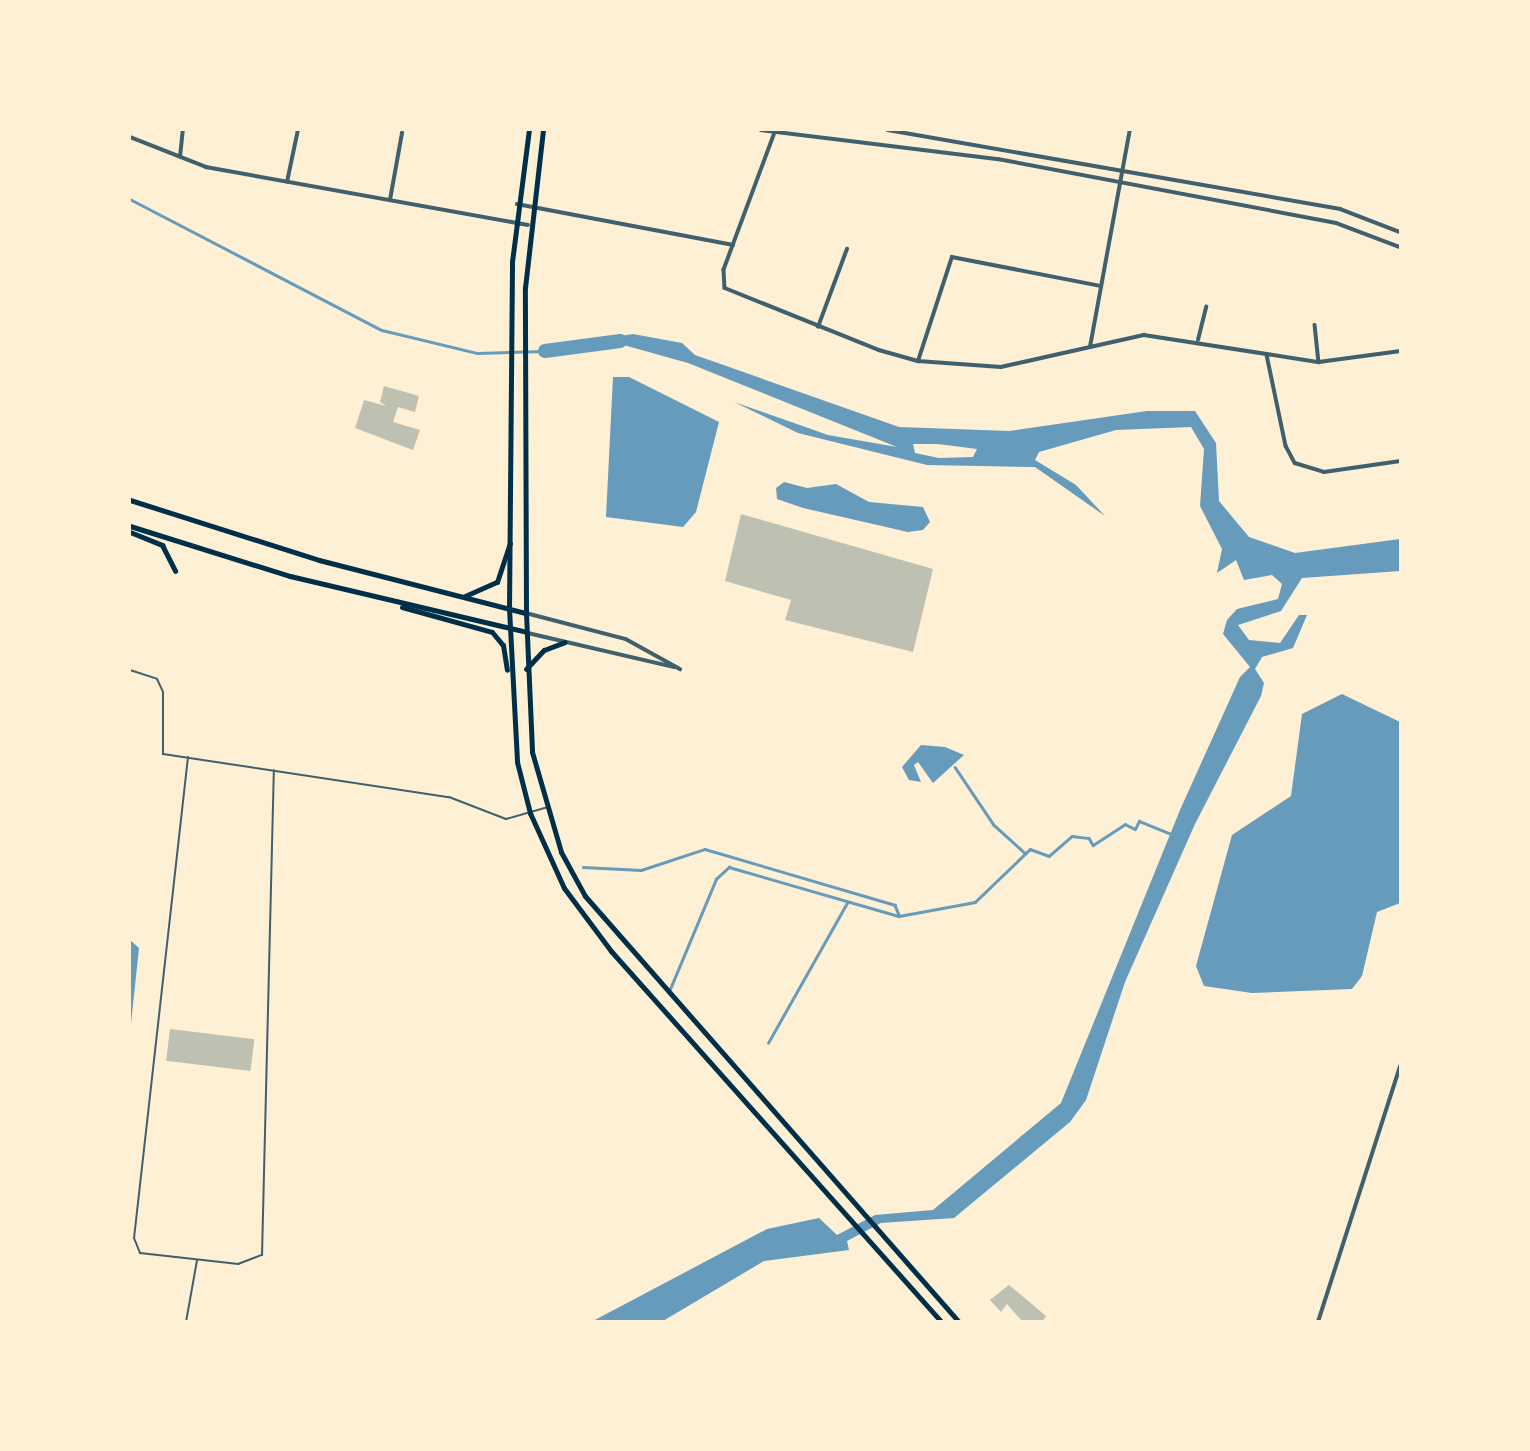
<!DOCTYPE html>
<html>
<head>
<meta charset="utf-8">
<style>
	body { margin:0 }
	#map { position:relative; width:1530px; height:1451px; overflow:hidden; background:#fdf0d5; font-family:"Fira Sans",sans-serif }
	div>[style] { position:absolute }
	.water>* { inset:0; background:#669bbc }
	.stream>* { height:2.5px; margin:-1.25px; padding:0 1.25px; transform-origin:1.25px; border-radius:1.25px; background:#669bbc }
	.river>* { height:14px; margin:-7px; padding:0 7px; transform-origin:7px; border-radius:7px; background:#669bbc }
	.building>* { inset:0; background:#bec0b2; transform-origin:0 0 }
	.service>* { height:2px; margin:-1px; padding:0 1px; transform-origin:1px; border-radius:1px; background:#3f606c }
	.minor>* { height:3.5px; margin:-1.75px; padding:0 1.75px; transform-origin:1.75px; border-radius:1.75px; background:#3f606c }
	.secondary>* { height:4.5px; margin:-2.25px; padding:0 2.25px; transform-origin:2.25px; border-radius:2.25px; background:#003049 }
	.primary>* { height:5px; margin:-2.5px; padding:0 2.5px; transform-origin:2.5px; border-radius:2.5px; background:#003049 }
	span { translate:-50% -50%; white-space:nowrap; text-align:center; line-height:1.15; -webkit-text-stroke:5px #fdf0d5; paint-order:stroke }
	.frame { position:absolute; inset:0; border:131px solid #fdf0d5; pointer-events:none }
</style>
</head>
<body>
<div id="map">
	<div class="water">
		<div style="clip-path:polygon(evenodd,633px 334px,682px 343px,695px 355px,899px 427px,1009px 431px,1147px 411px,1195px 411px,1216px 443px,1219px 501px,1249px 537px,1295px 553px,1400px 539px,1400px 571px,1302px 578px,1281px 611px,1238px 625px,1249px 640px,1280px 643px,1299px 615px,1307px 615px,1293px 648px,1262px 657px,1255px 669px,1264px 683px,1261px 696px,1195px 824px,1125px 982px,1086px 1100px,1070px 1122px,954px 1218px,881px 1223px,847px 1241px,849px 1250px,764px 1261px,663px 1321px,591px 1322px,767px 1229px,819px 1218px,837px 1235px,875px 1215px,933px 1210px,1061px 1103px,1180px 810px,1240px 677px,1250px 667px,1223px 634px,1227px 620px,1237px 609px,1278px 599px,1282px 584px,1272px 575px,1244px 580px,1236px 560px,1217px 573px,1222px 549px,1200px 506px,1204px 449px,1191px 427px,1116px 430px,1039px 452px,1035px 460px,1076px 485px,1105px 516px,1035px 467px,927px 465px,798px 433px,734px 402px,828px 435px,897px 447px,688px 363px,602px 339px,633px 334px,913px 444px,938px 444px,977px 449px,973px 457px,939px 458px,915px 453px,913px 444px)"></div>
		<div style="clip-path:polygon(613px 377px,629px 377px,719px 422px,696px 512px,683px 527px,606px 517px)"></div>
		<div style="clip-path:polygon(784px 482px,807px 488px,836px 484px,869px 502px,923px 507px,930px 522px,923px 530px,908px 532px,803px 508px,777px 499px,776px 488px)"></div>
		<div style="clip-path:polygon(1342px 694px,1400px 722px,1400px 903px,1377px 912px,1362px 976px,1352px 989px,1252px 993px,1204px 986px,1196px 966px,1232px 835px,1291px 796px,1302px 714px)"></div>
		<div style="clip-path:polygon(921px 745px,945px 747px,964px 755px,933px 783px,918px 762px,914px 765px,921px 782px,909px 780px,902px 767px)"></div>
		<div style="clip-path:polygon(130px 940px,139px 948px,130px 1033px)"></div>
	</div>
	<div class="stream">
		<div style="left:130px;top:199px;width:284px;rotate:27.5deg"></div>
		<div style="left:382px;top:330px;width:98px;rotate:13.6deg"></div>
		<div style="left:477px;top:353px;width:68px;rotate:-1.7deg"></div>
		<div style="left:955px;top:767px;width:70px;rotate:56.1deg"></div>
		<div style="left:994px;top:825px;width:42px;rotate:42.1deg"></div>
		<div style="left:583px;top:867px;width:58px;rotate:3deg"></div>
		<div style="left:641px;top:870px;width:67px;rotate:-18.2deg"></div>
		<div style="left:705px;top:849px;width:198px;rotate:16.4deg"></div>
		<div style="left:895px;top:905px;width:11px;rotate:68deg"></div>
		<div style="left:670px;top:989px;width:119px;rotate:-67.3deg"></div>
		<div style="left:716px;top:879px;width:18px;rotate:-43deg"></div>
		<div style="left:729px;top:867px;width:177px;rotate:16.1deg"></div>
		<div style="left:899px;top:916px;width:77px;rotate:-10.4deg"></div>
		<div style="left:975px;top:902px;width:76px;rotate:-43.9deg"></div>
		<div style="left:1030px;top:849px;width:20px;rotate:20deg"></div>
		<div style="left:1049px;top:856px;width:30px;rotate:-41deg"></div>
		<div style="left:1072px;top:836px;width:17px;rotate:7deg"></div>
		<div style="left:1089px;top:838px;width:8px;rotate:60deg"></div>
		<div style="left:1093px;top:845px;width:38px;rotate:-33deg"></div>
		<div style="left:1125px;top:824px;width:11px;rotate:27deg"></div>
		<div style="left:1135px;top:829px;width:9px;rotate:-63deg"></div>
		<div style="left:1139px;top:821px;width:38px;rotate:22deg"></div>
		<div style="left:768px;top:1043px;width:161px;rotate:-60.6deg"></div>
	</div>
	<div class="river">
		<div style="left:545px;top:351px;width:76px;rotate:-7.6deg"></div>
	</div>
	<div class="building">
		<div style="clip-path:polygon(384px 386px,419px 396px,415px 412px,398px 407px,393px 422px,420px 430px,413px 450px,355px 428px,364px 400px,386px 406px,380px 402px)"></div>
		<div style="clip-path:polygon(741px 514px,933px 569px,913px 652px,785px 620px,791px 600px,725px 581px)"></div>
		<div style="left:170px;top:1029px;width:85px;height:32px;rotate:7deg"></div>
		<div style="clip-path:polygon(1009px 1285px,1046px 1316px,1042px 1322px,1023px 1322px,1007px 1304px,1001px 1312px,990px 1300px)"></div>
	</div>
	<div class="service">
		<div style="left:130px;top:670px;width:28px;rotate:18deg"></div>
		<div style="left:157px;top:679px;width:14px;rotate:65deg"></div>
		<div style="left:163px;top:692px;width:62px;rotate:90deg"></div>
		<div style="left:163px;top:754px;width:289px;rotate:8.6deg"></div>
		<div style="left:449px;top:797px;width:61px;rotate:21.1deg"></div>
		<div style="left:506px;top:819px;width:41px;rotate:-15.8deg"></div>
		<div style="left:188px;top:757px;width:484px;rotate:96.4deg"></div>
		<div style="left:134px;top:1238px;width:16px;rotate:68deg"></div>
		<div style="left:140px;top:1253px;width:99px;rotate:6.4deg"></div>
		<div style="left:238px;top:1264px;width:26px;rotate:-21deg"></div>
		<div style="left:262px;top:1255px;width:485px;rotate:-88.6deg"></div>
		<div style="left:186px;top:1322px;width:63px;rotate:-79.9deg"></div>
	</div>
	<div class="minor">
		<div style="left:761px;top:130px;width:239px;rotate:7deg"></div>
		<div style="left:998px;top:159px;width:344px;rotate:10.7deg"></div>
		<div style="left:1336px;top:223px;width:68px;rotate:20.6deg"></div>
		<div style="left:776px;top:130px;width:149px;rotate:110.4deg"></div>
		<div style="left:724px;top:270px;width:18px;rotate:87deg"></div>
		<div style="left:725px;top:288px;width:166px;rotate:21.9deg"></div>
		<div style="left:879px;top:350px;width:41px;rotate:15.8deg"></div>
		<div style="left:918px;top:361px;width:83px;rotate:4.1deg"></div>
		<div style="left:1001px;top:367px;width:147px;rotate:-12.6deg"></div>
		<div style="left:1144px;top:335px;width:177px;rotate:8.8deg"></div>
		<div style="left:1319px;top:362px;width:82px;rotate:-7.7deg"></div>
		<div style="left:888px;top:130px;width:459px;rotate:9.9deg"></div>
		<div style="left:1340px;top:209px;width:64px;rotate:21deg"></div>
		<div style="left:130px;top:137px;width:82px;rotate:21.5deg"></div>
		<div style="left:206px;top:167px;width:327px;rotate:10.2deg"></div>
		<div style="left:180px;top:157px;width:27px;rotate:-84deg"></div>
		<div style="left:287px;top:182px;width:53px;rotate:-78.1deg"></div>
		<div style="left:390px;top:200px;width:68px;rotate:-79.8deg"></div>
		<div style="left:517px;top:204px;width:220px;rotate:10.7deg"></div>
		<div style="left:1315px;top:325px;width:37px;rotate:84deg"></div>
		<div style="left:818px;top:327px;width:83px;rotate:-69.6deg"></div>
		<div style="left:1198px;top:340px;width:34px;rotate:-76deg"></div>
		<div style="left:1090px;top:347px;width:221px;rotate:-79.6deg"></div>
		<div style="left:1267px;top:355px;width:93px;rotate:78.2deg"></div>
		<div style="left:1286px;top:446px;width:19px;rotate:62deg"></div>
		<div style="left:1295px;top:463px;width:30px;rotate:17deg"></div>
		<div style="left:1324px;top:472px;width:77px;rotate:-8.2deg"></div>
		<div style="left:918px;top:361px;width:109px;rotate:-71.9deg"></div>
		<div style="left:952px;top:257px;width:152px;rotate:11deg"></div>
		<div style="left:526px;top:613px;width:103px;rotate:14.6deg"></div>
		<div style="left:626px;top:639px;width:62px;rotate:29.1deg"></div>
		<div style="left:528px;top:633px;width:150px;rotate:13.1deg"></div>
		<div style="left:1318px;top:1322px;width:268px;rotate:-72.2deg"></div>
	</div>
	<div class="secondary">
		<div style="left:509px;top:608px;width:346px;rotate:-89.5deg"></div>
		<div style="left:512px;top:262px;width:133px;rotate:-82.7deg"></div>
		<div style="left:526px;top:613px;width:325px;rotate:-90.2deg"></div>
		<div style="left:525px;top:288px;width:159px;rotate:-83.5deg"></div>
	</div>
	<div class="primary">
		<div style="left:130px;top:500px;width:198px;rotate:17.6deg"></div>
		<div style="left:319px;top:560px;width:214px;rotate:14.4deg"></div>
		<div style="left:526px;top:613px;width:139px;rotate:87.5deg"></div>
		<div style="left:532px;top:752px;width:104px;rotate:73.8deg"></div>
		<div style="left:561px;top:852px;width:50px;rotate:61.4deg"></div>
		<div style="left:585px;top:896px;width:567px;rotate:48.72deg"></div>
		<div style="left:130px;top:526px;width:168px;rotate:17.4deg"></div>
		<div style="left:290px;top:576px;width:243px;rotate:13.3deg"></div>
		<div style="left:130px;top:532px;width:35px;rotate:22deg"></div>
		<div style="left:162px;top:545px;width:29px;rotate:63deg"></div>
		<div style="left:465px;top:596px;width:35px;rotate:-24deg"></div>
		<div style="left:497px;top:582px;width:41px;rotate:-71.6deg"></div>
		<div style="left:402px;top:607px;width:93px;rotate:15.5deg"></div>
		<div style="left:492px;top:632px;width:17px;rotate:50deg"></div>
		<div style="left:503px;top:645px;width:25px;rotate:81deg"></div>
		<div style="left:509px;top:608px;width:154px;rotate:87deg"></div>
		<div style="left:517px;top:762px;width:53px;rotate:75.7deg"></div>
		<div style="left:530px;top:813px;width:82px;rotate:65.6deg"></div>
		<div style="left:564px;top:888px;width:79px;rotate:53.3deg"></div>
		<div style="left:611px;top:951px;width:497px;rotate:48.3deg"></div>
		<div style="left:526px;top:669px;width:26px;rotate:-47deg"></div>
		<div style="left:544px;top:650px;width:22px;rotate:-21deg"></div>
	</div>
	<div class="frame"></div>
</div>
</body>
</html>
